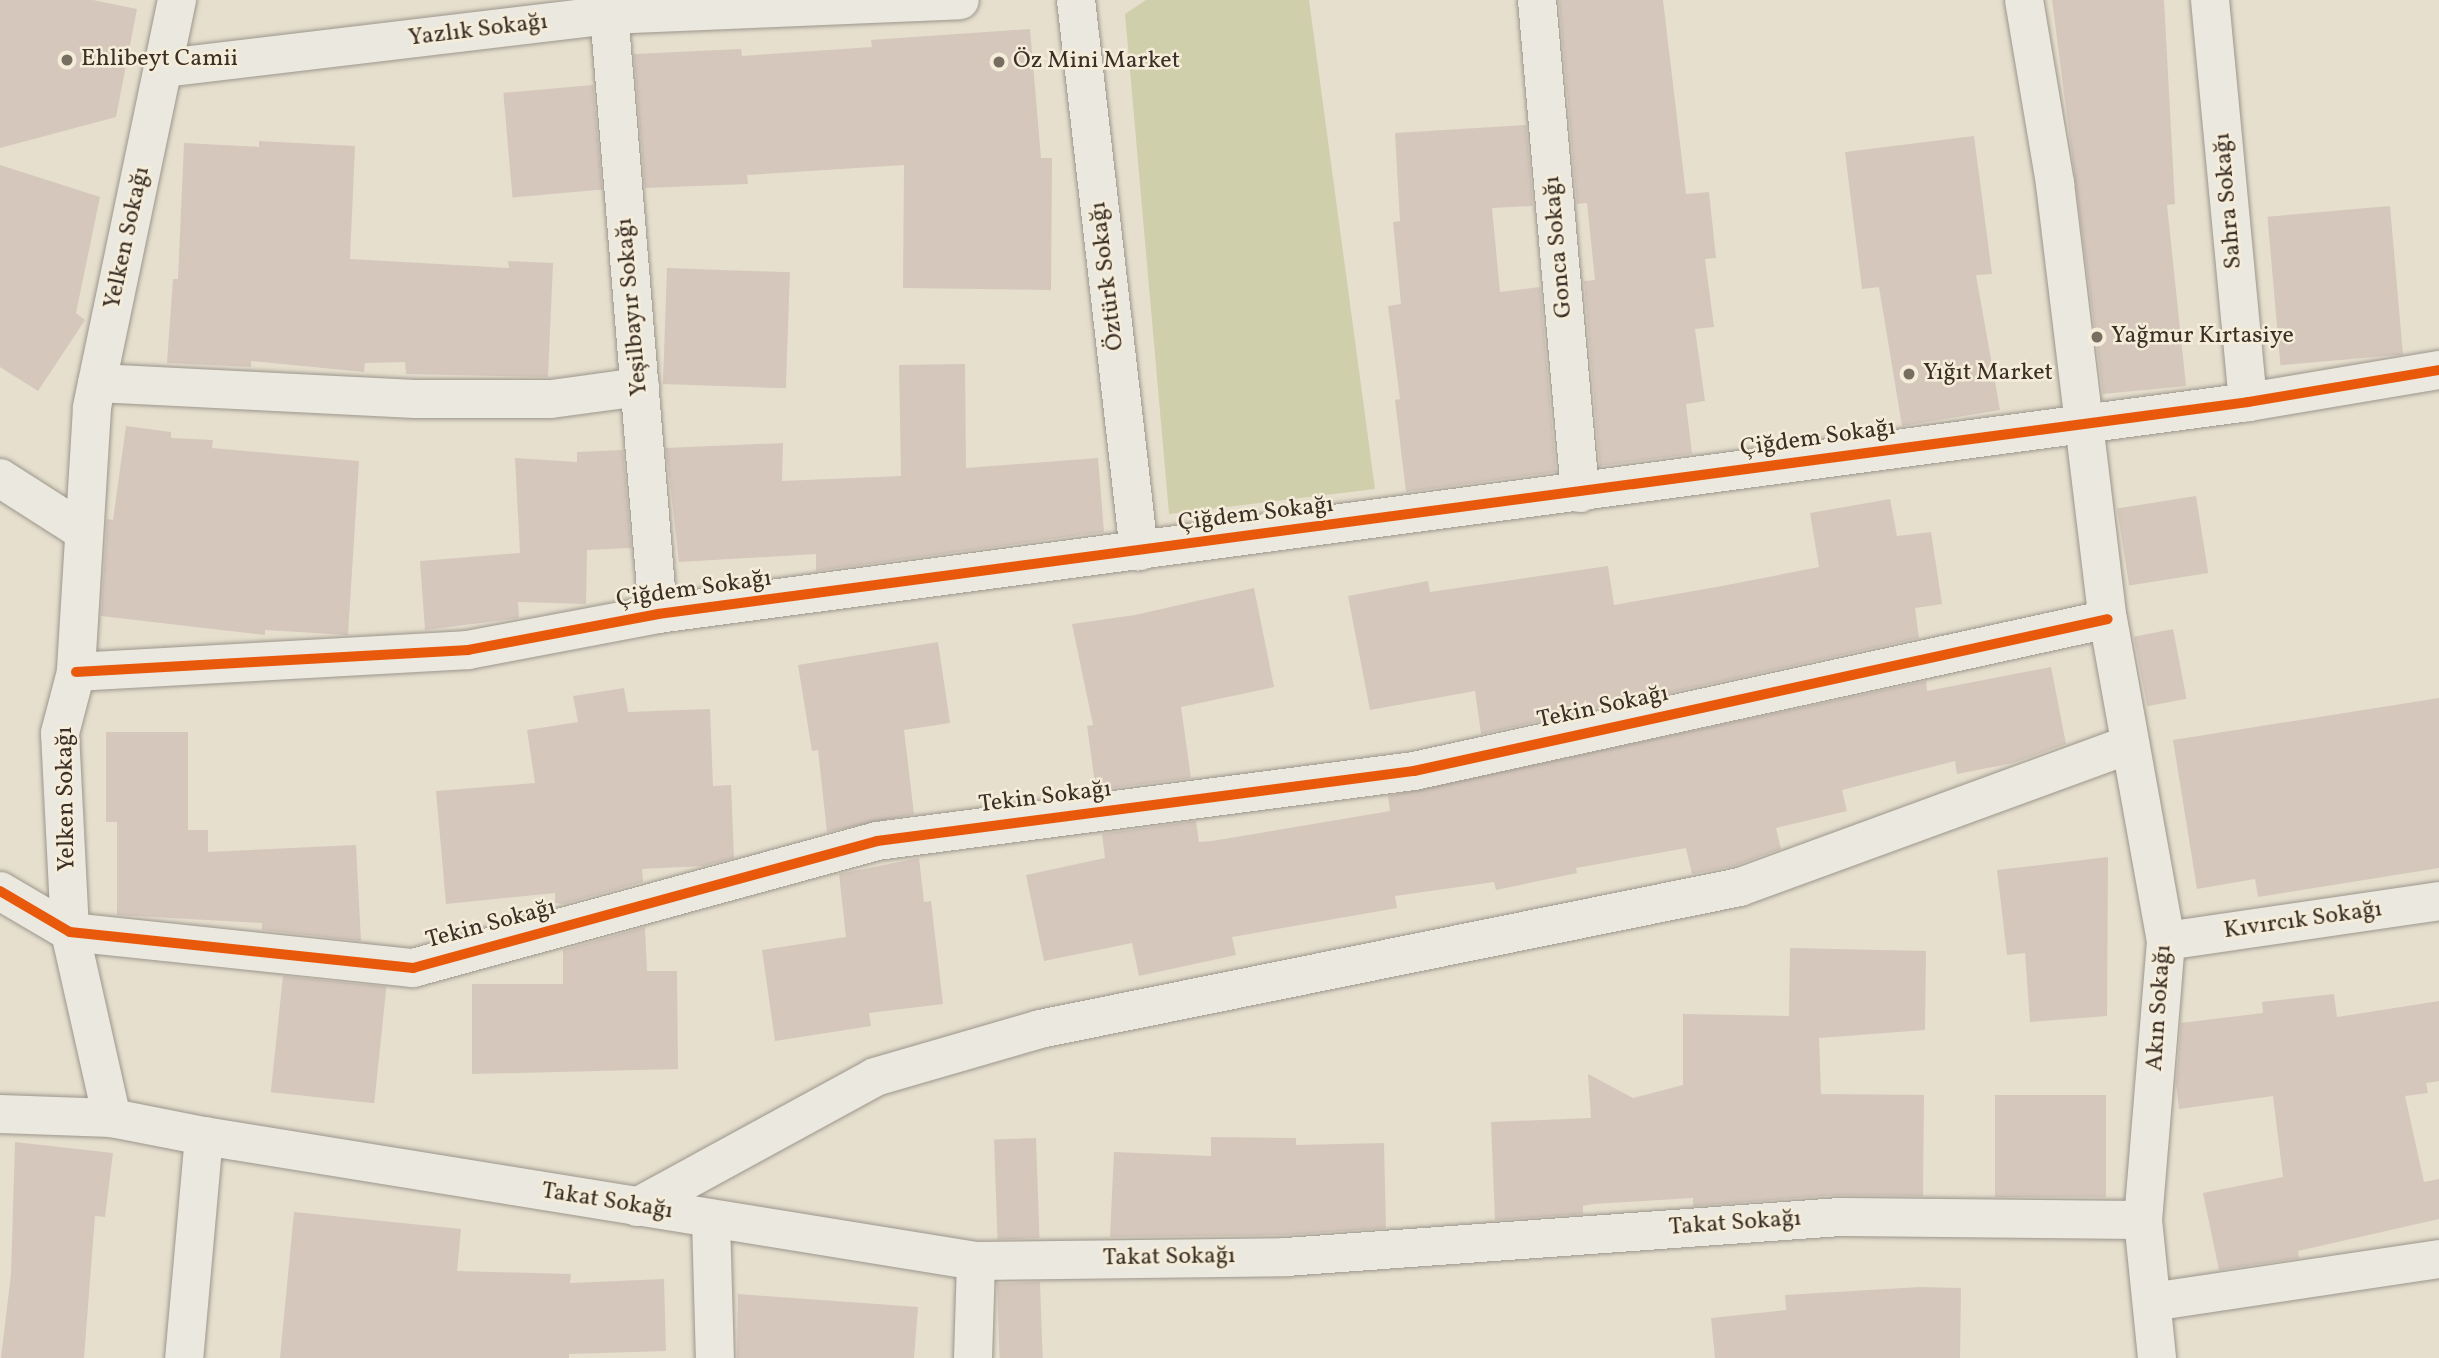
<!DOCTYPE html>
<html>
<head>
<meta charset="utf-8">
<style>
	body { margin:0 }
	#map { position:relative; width:2439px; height:1358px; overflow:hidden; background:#e6dfce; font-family:Vollkorn,serif }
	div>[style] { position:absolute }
	.green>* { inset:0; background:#d0cfac }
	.building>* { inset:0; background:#d5c7bc; transform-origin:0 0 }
	.roads { filter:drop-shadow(0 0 2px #9c968c) drop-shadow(0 0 2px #9c968c) }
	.minor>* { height:38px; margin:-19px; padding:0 19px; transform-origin:19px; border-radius:19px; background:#ebe8df }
	.cycleway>* { height:10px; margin:-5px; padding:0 5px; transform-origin:5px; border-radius:5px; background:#e8590c }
	.dots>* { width:19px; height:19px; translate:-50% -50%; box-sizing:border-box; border:4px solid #f5edd9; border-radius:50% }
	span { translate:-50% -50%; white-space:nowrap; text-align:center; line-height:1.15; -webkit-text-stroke:5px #f5edd9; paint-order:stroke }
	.street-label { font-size:24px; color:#3b2f27 }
	.poi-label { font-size:24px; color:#3b2f27 }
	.left { translate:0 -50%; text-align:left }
</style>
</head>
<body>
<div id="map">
	<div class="green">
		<div style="clip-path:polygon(1146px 0,1309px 0,1375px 489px,1169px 514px,1125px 14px)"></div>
	</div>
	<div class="building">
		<div style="clip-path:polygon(0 0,93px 0,137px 9px,116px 117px,0 148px)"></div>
		<div style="clip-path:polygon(1559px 0,1663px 0,1686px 194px,1709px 192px,1716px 258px,1705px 259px,1714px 327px,1695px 329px,1705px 401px,1686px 404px,1692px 454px,1600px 466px,1584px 281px,1595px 280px,1587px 203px,1577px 204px)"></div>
		<div style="clip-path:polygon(2052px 0,2164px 0,2175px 204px,2167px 205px,2186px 386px,2103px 394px)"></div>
		<div style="clip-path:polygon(1030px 29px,1041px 158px,1052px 158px,1051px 290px,903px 288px,904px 165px,747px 175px,748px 184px,645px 188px,634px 54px,741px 49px,742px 56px,872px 47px,871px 40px)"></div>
		<div style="left:593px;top:85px;width:105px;height:90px;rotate:85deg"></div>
		<div style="clip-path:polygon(1526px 125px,1533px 206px,1492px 208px,1500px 292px,1540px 287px,1556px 472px,1406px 492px,1395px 400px,1400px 399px,1388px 306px,1401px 304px,1393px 222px,1400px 221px,1395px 133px)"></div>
		<div style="clip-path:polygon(1974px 136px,1992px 274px,1976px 275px,2000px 410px,1902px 426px,1879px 287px,1862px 289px,1845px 152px)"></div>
		<div style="clip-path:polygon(259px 141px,355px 146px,350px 259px,509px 268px,508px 261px,553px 263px,548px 377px,406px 374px,405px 362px,365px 363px,364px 372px,251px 361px,251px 367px,167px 363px,173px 279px,178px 279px,184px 143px,259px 147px)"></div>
		<div style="clip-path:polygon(0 165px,100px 197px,76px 313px,85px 320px,38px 391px,0 367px)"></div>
		<div style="left:2390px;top:206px;width:149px;height:123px;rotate:85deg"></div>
		<div style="left:667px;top:268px;width:123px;height:116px;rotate:2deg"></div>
		<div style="clip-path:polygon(965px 364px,966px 468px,1098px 458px,1104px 532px,816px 571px,816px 554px,679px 562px,666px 448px,783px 443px,782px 481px,901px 476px,899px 365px)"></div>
		<div style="clip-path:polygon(126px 426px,171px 432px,171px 438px,213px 440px,212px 448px,359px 461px,348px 635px,265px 630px,265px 635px,101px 616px,107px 519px,113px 520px)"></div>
		<div style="clip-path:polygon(623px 450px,631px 548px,587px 550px,586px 604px,518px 602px,519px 618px,425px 630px,420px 561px,520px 553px,515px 458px,577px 462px,577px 452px)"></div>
		<div style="left:2196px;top:496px;width:78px;height:80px;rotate:81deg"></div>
		<div style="clip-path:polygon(1890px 499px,1897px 536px,1931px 532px,1942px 604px,1915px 608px,1919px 638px,1481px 734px,1475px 691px,1370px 710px,1348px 596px,1428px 581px,1430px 592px,1608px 566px,1614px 605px,1722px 586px,1819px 567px,1810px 513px)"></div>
		<div style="clip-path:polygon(1254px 588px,1274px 687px,1181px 707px,1191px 778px,1096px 790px,1087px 726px,1093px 725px,1072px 624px,1135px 615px)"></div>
		<div style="left:2173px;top:629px;width:71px;height:40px;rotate:79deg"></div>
		<div style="clip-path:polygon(938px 642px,950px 723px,904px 730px,914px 814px,827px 832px,818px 750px,812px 751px,798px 665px)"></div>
		<div style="clip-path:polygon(2051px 667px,2066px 744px,2013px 763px,1957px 774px,1955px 761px,1842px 790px,1847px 811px,1776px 828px,1781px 849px,1734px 866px,1692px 874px,1686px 848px,1576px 868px,1577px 873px,1496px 890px,1494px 882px,1395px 896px,1397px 908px,1232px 937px,1236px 955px,1139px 976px,1132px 943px,1044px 961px,1026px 875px,1105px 858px,1102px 834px,1196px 821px,1199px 842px,1212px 841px,1390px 811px,1388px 796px,1926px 681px,1927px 691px)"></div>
		<div style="clip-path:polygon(624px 688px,628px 712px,710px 709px,713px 786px,731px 785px,734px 858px,703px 866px,642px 869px,643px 882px,563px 904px,555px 903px,555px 893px,446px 904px,436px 791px,535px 783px,527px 730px,578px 722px,573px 696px)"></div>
		<div style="clip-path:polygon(2439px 698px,2439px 868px,2258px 897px,2255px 879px,2197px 889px,2173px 740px)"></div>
		<div style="clip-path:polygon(106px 732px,188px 732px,188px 830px,208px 830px,208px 852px,356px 845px,361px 941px,262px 930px,262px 923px,117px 915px,117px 822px,106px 822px)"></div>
		<div style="clip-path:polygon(2108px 857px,2107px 1016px,2030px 1022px,2025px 953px,2007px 955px,1997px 870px)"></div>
		<div style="clip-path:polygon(919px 858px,924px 902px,931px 901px,943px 1004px,869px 1013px,871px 1026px,775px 1041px,762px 950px,846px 937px,839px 874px)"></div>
		<div style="clip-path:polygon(645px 927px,647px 971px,677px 971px,678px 1069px,472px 1074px,472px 984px,563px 984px,563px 950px)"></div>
		<div style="clip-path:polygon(1790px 948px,1926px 951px,1925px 1030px,1819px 1038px,1821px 1094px,1924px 1095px,1923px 1196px,1838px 1195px,1693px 1206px,1693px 1198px,1593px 1204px,1583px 1206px,1583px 1214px,1495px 1220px,1491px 1122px,1591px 1118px,1588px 1074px,1633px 1098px,1683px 1085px,1683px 1014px,1789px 1016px)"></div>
		<div style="left:283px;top:976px;width:104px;height:117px;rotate:6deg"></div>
		<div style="clip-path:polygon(2334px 994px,2337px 1017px,2439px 1001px,2439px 1081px,2426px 1083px,2428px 1093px,2405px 1096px,2424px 1182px,2439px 1179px,2439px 1219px,2298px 1251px,2299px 1258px,2219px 1270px,2203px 1193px,2283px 1177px,2273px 1096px,2179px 1109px,2176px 1084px,2181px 1023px,2263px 1013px,2262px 1002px)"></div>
		<div style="left:1995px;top:1095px;width:111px;height:102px"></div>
		<div style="clip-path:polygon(1211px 1137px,1296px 1138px,1296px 1145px,1384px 1143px,1386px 1228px,1285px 1235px,1110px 1237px,1114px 1152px,1211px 1156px)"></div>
		<div style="left:1036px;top:1138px;width:100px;height:42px;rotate:88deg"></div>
		<div style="clip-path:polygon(15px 1142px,113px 1153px,105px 1217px,95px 1216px,84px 1358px,1px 1358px,11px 1274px)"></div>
		<div style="clip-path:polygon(294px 1212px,461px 1229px,457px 1271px,571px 1274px,570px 1283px,664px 1279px,666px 1351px,569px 1354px,569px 1358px,280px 1358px)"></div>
		<div style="left:1040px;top:1282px;width:76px;height:43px;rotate:88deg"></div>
		<div style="clip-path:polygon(1920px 1287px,1961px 1288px,1960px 1358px,1715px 1358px,1711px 1318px,1786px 1310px,1785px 1295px)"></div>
		<div style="clip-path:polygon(738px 1294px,918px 1307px,914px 1358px,737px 1358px)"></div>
	</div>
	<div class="roads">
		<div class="minor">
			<div style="left:177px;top:0;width:417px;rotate:101.8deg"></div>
			<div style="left:92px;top:408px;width:264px;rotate:93.5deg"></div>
			<div style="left:76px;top:672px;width:63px;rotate:104.7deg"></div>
			<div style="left:60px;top:733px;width:199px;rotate:87.1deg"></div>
			<div style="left:70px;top:932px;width:191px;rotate:77.3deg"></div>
			<div style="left:112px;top:1118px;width:94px;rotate:11.1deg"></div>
			<div style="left:204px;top:1136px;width:223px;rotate:95.1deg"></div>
			<div style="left:608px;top:0;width:616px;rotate:85.34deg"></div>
			<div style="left:1076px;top:0;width:555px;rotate:83.48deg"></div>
			<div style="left:1537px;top:0;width:495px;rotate:85deg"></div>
			<div style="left:2024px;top:0;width:187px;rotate:80.4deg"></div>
			<div style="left:2055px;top:184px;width:438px;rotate:83.1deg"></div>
			<div style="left:2108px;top:619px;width:327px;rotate:79.8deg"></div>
			<div style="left:2166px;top:941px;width:280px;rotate:94.7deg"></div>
			<div style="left:2143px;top:1220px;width:139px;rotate:84.2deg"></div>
			<div style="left:2210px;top:0;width:404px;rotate:84.6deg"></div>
			<div style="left:165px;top:68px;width:447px;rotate:-6.8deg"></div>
			<div style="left:609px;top:15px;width:351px;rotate:-2.4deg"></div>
			<div style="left:97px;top:383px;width:318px;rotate:2.9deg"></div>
			<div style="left:415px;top:399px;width:136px"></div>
			<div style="left:551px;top:399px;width:90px;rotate:-7.7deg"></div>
			<div style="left:0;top:478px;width:98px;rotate:32.6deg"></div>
			<div style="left:76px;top:672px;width:393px;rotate:-3.2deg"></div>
			<div style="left:468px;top:650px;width:193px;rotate:-10.7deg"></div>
			<div style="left:658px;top:614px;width:1604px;rotate:-7.59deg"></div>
			<div style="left:2248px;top:402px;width:194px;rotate:-9.5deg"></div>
			<div style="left:0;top:891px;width:81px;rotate:30.4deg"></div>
			<div style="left:70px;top:932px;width:345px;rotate:6deg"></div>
			<div style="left:413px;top:968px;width:481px;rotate:-15.3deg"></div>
			<div style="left:877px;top:841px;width:542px;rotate:-7.43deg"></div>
			<div style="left:1414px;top:771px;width:710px;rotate:-12.35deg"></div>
			<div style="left:2166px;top:941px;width:276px;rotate:-8.3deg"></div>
			<div style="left:0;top:1114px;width:112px;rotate:2deg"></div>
			<div style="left:204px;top:1136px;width:782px;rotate:9.2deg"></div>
			<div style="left:976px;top:1261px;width:310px;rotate:-0.7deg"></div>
			<div style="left:1286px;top:1257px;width:555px;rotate:-4.13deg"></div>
			<div style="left:1840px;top:1217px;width:303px;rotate:0.6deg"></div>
			<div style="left:637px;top:1207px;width:271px;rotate:-28.6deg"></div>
			<div style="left:875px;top:1077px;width:172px;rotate:-16.2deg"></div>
			<div style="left:1040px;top:1029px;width:714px;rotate:-11.47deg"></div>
			<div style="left:1740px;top:887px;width:415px;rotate:-20.1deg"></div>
			<div style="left:711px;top:1219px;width:139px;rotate:88.4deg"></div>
			<div style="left:2152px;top:1302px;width:290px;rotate:-8.5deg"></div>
			<div style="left:973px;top:1358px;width:97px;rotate:-88.2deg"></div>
		</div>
	</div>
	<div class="cycleway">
		<div style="left:76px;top:672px;width:393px;rotate:-3.2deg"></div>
		<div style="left:468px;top:650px;width:193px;rotate:-10.7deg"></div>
		<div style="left:658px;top:614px;width:1604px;rotate:-7.59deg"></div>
		<div style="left:2248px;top:402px;width:194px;rotate:-9.5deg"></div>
		<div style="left:0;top:891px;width:81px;rotate:30.4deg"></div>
		<div style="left:70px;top:932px;width:345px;rotate:6deg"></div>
		<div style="left:413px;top:968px;width:481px;rotate:-15.3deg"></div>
		<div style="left:877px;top:841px;width:542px;rotate:-7.43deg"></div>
		<div style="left:1414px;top:771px;width:710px;rotate:-12.35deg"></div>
	</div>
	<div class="dots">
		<div style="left:67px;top:60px;background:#776d61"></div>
		<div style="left:999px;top:62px;background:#776d61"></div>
		<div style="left:2097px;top:337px;background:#776d61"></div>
		<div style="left:1909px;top:374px;background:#776d61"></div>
	</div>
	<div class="street-label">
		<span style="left:478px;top:31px;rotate:-7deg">Yazlık Sokağı</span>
		<span style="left:2229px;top:201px;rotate:-95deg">Sahra Sokağı</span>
		<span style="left:128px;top:238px;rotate:-78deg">Yelken Sokağı</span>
		<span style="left:1559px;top:247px;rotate:-95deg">Gonca Sokağı</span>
		<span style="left:1108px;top:276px;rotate:-97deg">Öztürk Sokağı</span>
		<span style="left:633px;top:307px;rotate:-95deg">Yeşilbayır Sokağı</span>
		<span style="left:1818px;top:439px;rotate:-8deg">Çiğdem Sokağı</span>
		<span style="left:1256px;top:515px;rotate:-7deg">Çiğdem Sokağı</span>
		<span style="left:694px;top:590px;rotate:-8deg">Çiğdem Sokağı</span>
		<span style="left:1603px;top:708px;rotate:-12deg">Tekin Sokağı</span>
		<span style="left:1045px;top:798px;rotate:-7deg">Tekin Sokağı</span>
		<span style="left:67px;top:799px;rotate:-91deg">Yelken Sokağı</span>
		<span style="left:2303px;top:921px;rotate:-8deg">Kıvırcık Sokağı</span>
		<span style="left:491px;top:925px;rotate:-15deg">Tekin Sokağı</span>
		<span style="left:2160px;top:1008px;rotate:-86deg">Akın Sokağı</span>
		<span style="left:607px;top:1202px;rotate:9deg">Takat Sokağı</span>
		<span style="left:1735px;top:1224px;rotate:-4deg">Takat Sokağı</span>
		<span style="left:1169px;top:1258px;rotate:-1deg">Takat Sokağı</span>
	</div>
	<div class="poi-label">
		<span class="left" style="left:81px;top:60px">Ehlibeyt Camii</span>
		<span class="left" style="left:1013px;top:62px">Öz Mini Market</span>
		<span class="left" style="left:2111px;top:337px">Yağmur Kırtasiye</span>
		<span class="left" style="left:1923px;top:374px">Yığıt Market</span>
	</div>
</div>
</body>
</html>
